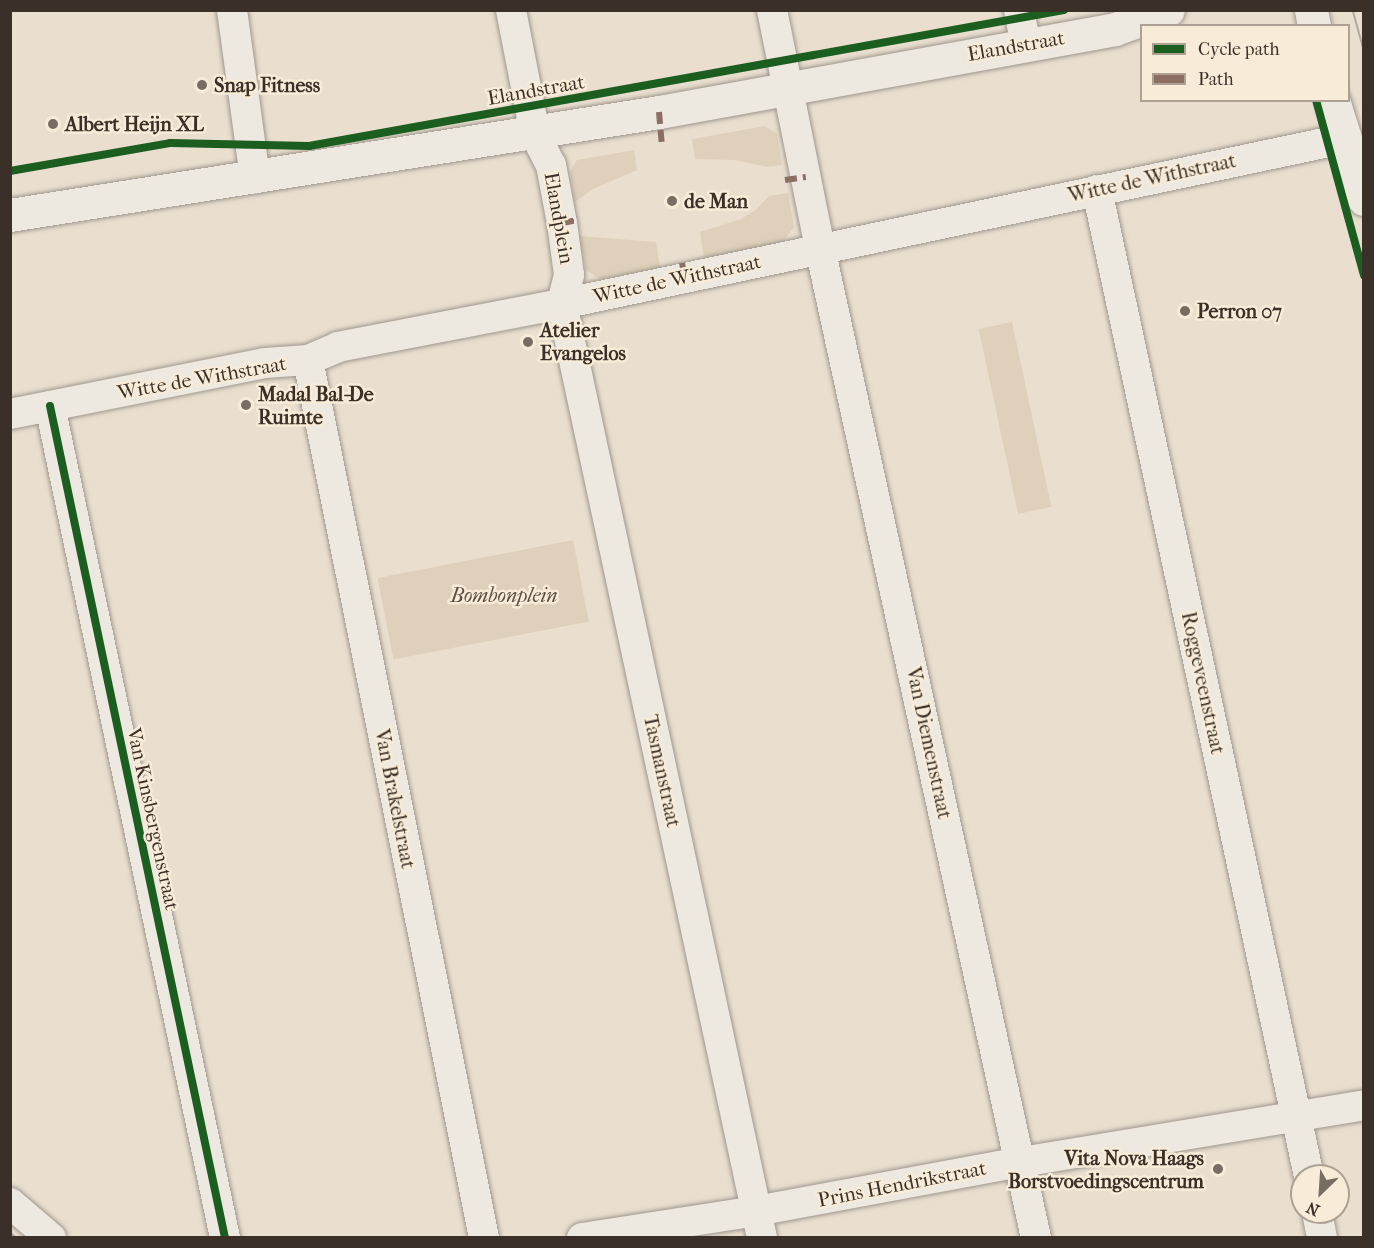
<!DOCTYPE html>
<html>
<head>
<meta charset="utf-8">
<style>
	body { margin:0 }
	#map { position:relative; width:1374px; height:1248px; overflow:hidden; background:#eadfcf; font-family:"IM FELL French Canon",serif }
	div>[style] { position:absolute }
	.green>* { inset:0; background:#ded0ba; transform-origin:0 0 }
	.roads { filter:drop-shadow(0 0 2px #9f978e) drop-shadow(0 0 2px #9f978e) }
	.street>* { height:30px; margin:-15px; padding:0 15px; transform-origin:15px; border-radius:15px; background:#ede8e0 }
	.secondary>* { height:33px; margin:-16.5px; padding:0 16.5px; transform-origin:16.5px; border-radius:16.5px; background:#ede8e0 }
	.tram>* { height:1.5px; margin:-0.75px; padding:0 0.75px; transform-origin:0.75px; border-radius:0.75px; background:#aea9a2 }
	.quiet>* { height:6px; margin-top:-3px; transform-origin:0; background:repeating-linear-gradient(90deg,#8d6e63 0 12px,transparent 0 18px) }
	.cycleway>* { height:8px; margin:-4px; padding:0 4px; transform-origin:4px; border-radius:4px; background:#1b5e20 }
	.dots>* { width:16px; height:16px; translate:-50% -50%; box-sizing:border-box; border:3px solid #f8ecd9; border-radius:50% }
	span { translate:-50% -50%; white-space:nowrap; text-align:center; line-height:1.15; -webkit-text-stroke:5px #f8ecd9; paint-order:stroke }
	.street-label { font-size:20px; color:#3b3028 }
	.poi-label { font-size:20px; color:#3b3028; font-weight:700 }
	.left { translate:0 -50%; text-align:left }
	.right { translate:-100% -50%; text-align:right }
	.park-label { font-size:20px; color:#5a4d42; font-style:italic }
	.frame { position:absolute; inset:0; border:12px solid #3b3028; pointer-events:none }
	.legend { position:absolute; left:1140px; top:24px; width:210px; height:78px; box-sizing:border-box; background:#f8ecd9; border:2px solid #aca192; margin:0; padding:8px 10px; list-style:none; font-size:18px; color:#3b3028 }
	.legend li { display:flex; align-items:center; gap:12px; height:30px }
	.legend b { width:30px; border:2px solid #aca192 }
	.north { position:absolute; left:1290px; top:1164px; width:60px; height:60px; box-sizing:border-box; background:#f8ecd9; border:2px solid #aca192; border-radius:50%; rotate:205deg; font-size:16px; font-weight:700; line-height:24px; text-align:center; color:#3b3028 }
	.north::after { content:''; display:block; margin:auto; width:21px; height:27px; background:#786d62; clip-path:polygon(50% 0,100% 100%,50% 72%,0 100%) }
</style>
</head>
<body>
<div id="map">
	<div class="green">
		<div style="clip-path:polygon(765px 126px,777px 134px,782px 165px,767px 167px,735px 160px,695px 159px,692px 139px)"></div>
		<div style="clip-path:polygon(634px 150px,637px 170px,593px 189px,575px 202px,570px 172px,577px 160px)"></div>
		<div style="clip-path:polygon(788px 193px,794px 227px,781px 244px,704px 259px,700px 232px,741px 219px,757px 209px,769px 196px)"></div>
		<div style="clip-path:polygon(580px 236px,656px 242px,660px 268px,600px 279px,586px 270px)"></div>
		<div style="left:1012px;top:322px;width:189px;height:34px;rotate:78deg"></div>
		<div style="left:573px;top:540px;width:83px;height:199px;rotate:79deg"></div>
	</div>
	<div class="roads">
		<div class="street">
			<div style="left:232px;top:10px;width:170px;rotate:82.2deg"></div>
			<div style="left:511px;top:10px;width:126px;rotate:79deg"></div>
			<div style="left:535px;top:134px;width:35px;rotate:63deg"></div>
			<div style="left:551px;top:165px;width:59px;rotate:79.3deg"></div>
			<div style="left:562px;top:223px;width:52px;rotate:82.3deg"></div>
			<div style="left:569px;top:275px;width:30px;rotate:104deg"></div>
			<div style="left:562px;top:304px;width:955px;rotate:77.91deg"></div>
			<div style="left:772px;top:10px;width:243px;rotate:78.6deg"></div>
			<div style="left:820px;top:248px;width:1013px;rotate:77.69deg"></div>
			<div style="left:1019px;top:10px;width:36px;rotate:79deg"></div>
			<div style="left:1097px;top:190px;width:1009px;rotate:77.87deg"></div>
			<div style="left:308px;top:360px;width:895px;rotate:78.66deg"></div>
			<div style="left:50px;top:406px;width:850px;rotate:78.12deg"></div>
			<div style="left:10px;top:414px;width:260px;rotate:-11.3deg"></div>
			<div style="left:265px;top:363px;width:43px;rotate:-4deg"></div>
			<div style="left:308px;top:360px;width:33px;rotate:-23deg"></div>
			<div style="left:338px;top:347px;width:228px;rotate:-10.9deg"></div>
			<div style="left:562px;top:304px;width:798px;rotate:-11.93deg"></div>
			<div style="left:10px;top:1203px;width:54px;rotate:40.5deg"></div>
			<div style="left:1317px;top:1212px;width:26px;rotate:79deg"></div>
			<div style="left:582px;top:1238px;width:176px;rotate:-8.8deg"></div>
			<div style="left:756px;top:1211px;width:269px;rotate:-10.5deg"></div>
			<div style="left:1021px;top:1162px;width:348px;rotate:-9.4deg"></div>
		</div>
		<div class="secondary">
			<div style="left:1311px;top:10px;width:16px;rotate:79deg"></div>
			<div style="left:1333px;top:100px;width:104px;rotate:72.6deg"></div>
			<div style="left:10px;top:215px;width:657px;rotate:-9.02deg"></div>
			<div style="left:659px;top:112px;width:463px;rotate:-10.3deg"></div>
			<div style="left:1115px;top:29px;width:56px;rotate:-19.7deg"></div>
		</div>
	</div>
	<div class="tram">
		<div style="left:1353px;top:10px;width:41px;rotate:74.6deg"></div>
		<div style="left:10px;top:1232px;width:9px;rotate:41deg"></div>
	</div>
	<div class="quiet">
		<div style="left:659px;top:112px;width:32px;rotate:85deg"></div>
		<div style="left:785px;top:180px;width:21px;rotate:-8deg"></div>
		<div style="left:562px;top:223px;width:16px;rotate:-11deg"></div>
		<div style="left:682px;top:263px;width:15px;rotate:79deg"></div>
	</div>
	<div class="cycleway">
		<div style="left:1316px;top:100px;width:182px;rotate:74.7deg"></div>
		<div style="left:10px;top:171px;width:162px;rotate:-9.9deg"></div>
		<div style="left:170px;top:143px;width:139px;rotate:1.2deg"></div>
		<div style="left:309px;top:146px;width:767px;rotate:-10.21deg"></div>
		<div style="left:50px;top:406px;width:850px;rotate:78.12deg"></div>
	</div>
	<div class="dots">
		<div style="left:202px;top:85px;background:#786d62"></div>
		<div style="left:53px;top:124px;background:#786d62"></div>
		<div style="left:672px;top:201px;background:#786d62"></div>
		<div style="left:1185px;top:311px;background:#786d62"></div>
		<div style="left:528px;top:342px;background:#786d62"></div>
		<div style="left:246px;top:405px;background:#786d62"></div>
		<div style="left:1218px;top:1169px;background:#786d62"></div>
	</div>
	<div class="street-label">
		<span style="left:1016px;top:46px;rotate:-10deg">Elandstraat</span>
		<span style="left:536px;top:90px;rotate:-10deg">Elandstraat</span>
		<span style="left:1152px;top:178px;rotate:-12deg">Witte de Withstraat</span>
		<span style="left:559px;top:218px;rotate:80deg">Elandplein</span>
		<span style="left:677px;top:279px;rotate:-12deg">Witte de Withstraat</span>
		<span style="left:202px;top:378px;rotate:-10deg">Witte de Withstraat</span>
		<span style="left:1203px;top:683px;rotate:78deg">Roggeveenstraat</span>
		<span style="left:929px;top:743px;rotate:78deg">Van Diemenstraat</span>
		<span style="left:662px;top:771px;rotate:78deg">Tasmanstraat</span>
		<span style="left:395px;top:799px;rotate:79deg">Van Brakelstraat</span>
		<span style="left:153px;top:819px;rotate:78deg">Van Kinsbergenstraat</span>
		<span style="left:902px;top:1184px;rotate:-11deg">Prins Hendrikstraat</span>
	</div>
	<div class="poi-label">
		<span class="left" style="left:214px;top:85px">Snap Fitness</span>
		<span class="left" style="left:65px;top:124px">Albert Heijn XL</span>
		<span class="left" style="left:684px;top:201px">de Man</span>
		<span class="left" style="left:1197px;top:311px">Perron 07</span>
		<span class="left" style="left:540px;top:342px">Atelier<br>Evangelos</span>
		<span class="left" style="left:258px;top:406px">Madal Bal-De<br>Ruimte</span>
		<span class="right" style="left:1204px;top:1170px">Vita Nova Haags<br>Borstvoedingscentrum</span>
	</div>
	<div class="park-label">
		<span style="left:504px;top:595px">Bombonplein</span>
	</div>
	<div class="frame"></div>
	<ul class="legend">
	<li><b style="height:8px;background:#1b5e20"></b>Cycle path</li>
	<li><b style="height:8px;background:#8d6e63"></b>Path</li>
	</ul>
	<div class="north">N</div>
</div>
</body>
</html>
